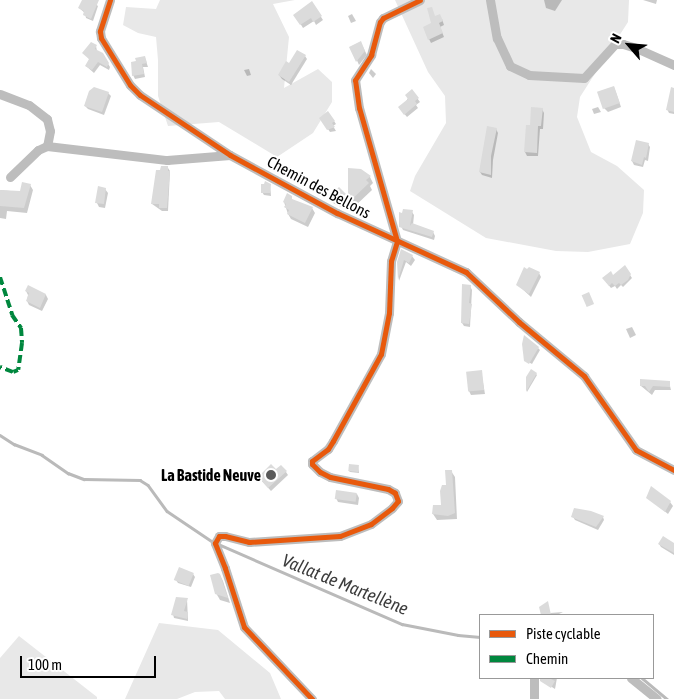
<!DOCTYPE html>
<html>
<head>
<meta charset="utf-8">
<style>
	body { margin:0 }
	#map { position:relative; width:674px; height:699px; overflow:hidden; background:#fff; font-family:"Asap Condensed",sans-serif }
	div>[style] { position:absolute }
	.green>* { inset:0; background:#e8e8e8 }
	.shadow>* { inset:0; background:#0003 }
	.stream>* { height:2.5px; margin:-1.25px; padding:0 1.25px; transform-origin:1.25px; border-radius:1.25px; background:#bababa }
	.building>* { inset:0; background:#dbdbdb; transform-origin:0 0 }
	.minor>* { height:9px; margin:-4.5px; padding:0 4.5px; transform-origin:4.5px; border-radius:4.5px; background:#bdbdbd }
	.quiet>* { height:4px; margin-top:-2px; transform-origin:0; background:repeating-linear-gradient(90deg,#00873e 0 8px,transparent 0 12px) }
	.cycleway>* { height:5px; margin:-2.5px; padding:0 2.5px; transform-origin:2.5px; border-radius:2.5px; background:#e8590c }
	.dots>* { width:14px; height:14px; translate:-50% -50%; box-sizing:border-box; border:2px solid #fff; border-radius:50% }
	span { translate:-50% -50%; white-space:nowrap; text-align:center; line-height:1.15; -webkit-text-stroke:4px #fff; paint-order:stroke }
	.street-label { font-size:16px; color:#000 }
	.poi-label { font-size:16px; color:#000; font-weight:700 }
	.right { translate:-100% -50%; text-align:right }
	.water-label { font-size:18px; color:#3d3d3d; font-style:italic }
	.legend { position:absolute; left:479px; top:614px; width:175px; height:65px; box-sizing:border-box; background:#fff; border:1px solid #999; margin:0; padding:6px 9px; list-style:none; font-size:15px; color:#000 }
	.legend li { display:flex; align-items:center; gap:10px; height:25px }
	.legend b { width:25px; border:1px solid #999 }
	.north { position:absolute; left:604px; top:20px; width:50px; height:50px; -webkit-text-stroke:4px #fff; paint-order:stroke; rotate:297deg; font-size:14px; font-weight:700; line-height:20px; text-align:center; color:#000 }
	.north::after { content:''; display:block; margin:auto; width:18px; height:22px; background:#000; clip-path:polygon(50% 0,100% 100%,50% 72%,0 100%) }
	.scale { position:absolute; left:20px; top:656px; width:136px; height:22px; box-sizing:border-box; border:2px solid #000; border-top:0; padding-left:6px; font-size:15px; line-height:18px; white-space:nowrap; color:#000; -webkit-text-stroke:4px #fff; paint-order:stroke }
</style>
</head>
<body>
<div id="map">
	<div class="green">
		<div style="clip-path:polygon(160px 0,295px 0,273px 4px,289px 37px,284px 88px,318px 69px,332px 82px,332px 102px,313px 133px,277px 157px,219px 122px,168px 126px,158px 96px,158px 60px,156px 37px,138px 33px,123px 25px,126px 7px,156px 9px)"></div>
		<div style="clip-path:polygon(395px 0,629px 0,628px 22px,580px 97px,577px 117px,591px 152px,617px 166px,644px 190px,643px 213px,630px 244px,588px 252px,556px 251px,486px 238px,410px 191px,415px 176px,446px 123px,445px 96px,428px 72px)"></div>
		<div style="clip-path:polygon(159px 623px,218px 630px,270px 673px,281px 699px,225px 699px,219px 691px,195px 692px,177px 699px,125px 699px)"></div>
		<div style="clip-path:polygon(19px 636px,97px 697px,97px 699px,0 699px,0 658px)"></div>
	</div>
	<div class="shadow">
		<div style="clip-path:polygon(83px 0,90px 0,98px 6px,93px 21px,86px 18px,85px 13px,79px 8px)"></div>
		<div style="clip-path:polygon(544px 0,562px 0,555px 11px,546px 8px)"></div>
		<div style="clip-path:polygon(643px 0,657px 0,656px 4px)"></div>
		<div style="clip-path:polygon(312px 3px,323px 20px,316px 25px,314px 21px,303px 28px,295px 15px)"></div>
		<div style="clip-path:polygon(352px 14px,356px 21px,351px 23px,348px 16px)"></div>
		<div style="clip-path:polygon(435px 17px,442px 19px,444px 25px,440px 27px,444px 37px,431px 43px,429px 39px)"></div>
		<div style="clip-path:polygon(96px 46px,97px 51px,102px 54px,110px 67px,109px 70px,100px 65px,94px 73px,86px 66px,90px 60px,84px 53px)"></div>
		<div style="clip-path:polygon(351px 47px,363px 47px,367px 55px,359px 65px)"></div>
		<div style="clip-path:polygon(305px 56px,307px 59px,291px 85px,282px 79px,279px 75px,290px 65px)"></div>
		<div style="clip-path:polygon(145px 58px,148px 67px,143px 67px,145px 77px,135px 79px,133px 75px)"></div>
		<div style="clip-path:polygon(249px 69px,251px 75px,247px 76px,244px 70px)"></div>
		<div style="clip-path:polygon(371px 69px,376px 74px,373px 78px,369px 73px)"></div>
		<div style="clip-path:polygon(614px 87px,621px 107px,608px 112px,604px 108px)"></div>
		<div style="clip-path:polygon(412px 91px,420px 102px,416px 105px,418px 108px,407px 117px,401px 110px)"></div>
		<div style="clip-path:polygon(108px 93px,111px 96px,104px 115px,88px 109px,85px 106px)"></div>
		<div style="clip-path:polygon(674px 102px,674px 114px,669px 113px,667px 109px)"></div>
		<div style="clip-path:polygon(598px 107px,601px 112px,594px 114px,592px 109px)"></div>
		<div style="clip-path:polygon(542px 109px,544px 113px,543px 129px,540px 129px,538px 156px,527px 156px,525px 152px,527px 127px,531px 127px)"></div>
		<div style="clip-path:polygon(334px 121px,336px 124px,333px 126px,336px 131px,330px 132px,323px 122px)"></div>
		<div style="clip-path:polygon(496px 129px,498px 133px,493px 160px,492px 178px,482px 175px,480px 172px)"></div>
		<div style="clip-path:polygon(648px 144px,650px 147px,648px 161px,645px 160px,643px 167px,634px 165px,632px 161px)"></div>
		<div style="clip-path:polygon(168px 168px,170px 171px,168px 211px,162px 211px,152px 204px)"></div>
		<div style="clip-path:polygon(350px 169px,370px 177px,373px 183px,370px 186px,372px 190px,353px 208px,350px 202px)"></div>
		<div style="clip-path:polygon(30px 185px,33px 190px,27px 213px,7px 211px,6px 219px,0 218px,0 190px,21px 192px)"></div>
		<div style="clip-path:polygon(270px 185px,271px 196px,264px 195px,262px 192px)"></div>
		<div style="clip-path:polygon(105px 189px,108px 193px,105px 208px,99px 207px,97px 203px)"></div>
		<div style="clip-path:polygon(339px 189px,348px 201px,341px 207px,333px 203px,330px 198px)"></div>
		<div style="clip-path:polygon(291px 197px,293px 201px,312px 208px,315px 213px,308px 227px,291px 219px,288px 214px,284px 202px)"></div>
		<div style="clip-path:polygon(412px 212px,414px 215px,413px 225px,433px 232px,435px 236px,434px 240px,403px 230px,401px 226px)"></div>
		<div style="clip-path:polygon(412px 256px,415px 260px,411px 266px,406px 262px,399px 281px,398px 262px)"></div>
		<div style="clip-path:polygon(539px 273px,541px 277px,531px 297px,518px 285px)"></div>
		<div style="clip-path:polygon(630px 275px,632px 278px,623px 287px,621px 285px,617px 289px,615px 286px,611px 288px,606px 282px,613px 277px)"></div>
		<div style="clip-path:polygon(470px 286px,472px 290px,470px 327px,464px 326px,462px 323px)"></div>
		<div style="clip-path:polygon(28px 287px,46px 295px,48px 299px,42px 311px,29px 305px,27px 301px,28px 295px,26px 291px)"></div>
		<div style="clip-path:polygon(632px 327px,636px 335px,630px 338px,626px 329px)"></div>
		<div style="clip-path:polygon(538px 348px,540px 350px,532px 364px,525px 360px)"></div>
		<div style="clip-path:polygon(481px 371px,485px 394px,471px 395px,469px 391px)"></div>
		<div style="clip-path:polygon(536px 374px,537px 375px,527px 392px,527px 377px)"></div>
		<div style="clip-path:polygon(669px 382px,671px 390px,655px 390px,652px 395px,641px 386px)"></div>
		<div style="clip-path:polygon(358px 466px,359px 473px,350px 472px,349px 471px)"></div>
		<div style="clip-path:polygon(276px 471px,286px 472px,288px 475px,271px 491px,261px 480px)"></div>
		<div style="clip-path:polygon(451px 471px,455px 477px,457px 519px,437px 520px,433px 514px,434px 506px,442px 507px)"></div>
		<div style="clip-path:polygon(357px 494px,359px 498px,358px 505px,338px 502px,336px 498px)"></div>
		<div style="clip-path:polygon(648px 498px,670px 502px,673px 506px,668px 514px)"></div>
		<div style="clip-path:polygon(573px 517px,603px 517px,604px 520px,598px 530px,575px 520px)"></div>
		<div style="clip-path:polygon(659px 544px,674px 544px,674px 555px,661px 547px)"></div>
		<div style="clip-path:polygon(193px 574px,195px 577px,191px 587px,178px 583px,176px 580px)"></div>
		<div style="clip-path:polygon(220px 575px,223px 581px,230px 603px,220px 600px,216px 593px)"></div>
		<div style="clip-path:polygon(187px 599px,188px 621px,174px 618px,173px 614px)"></div>
		<div style="clip-path:polygon(541px 608px,550px 613px,563px 612px,557px 615px,541px 615px)"></div>
		<div style="clip-path:polygon(541px 678px,557px 678px,555px 689px,541px 680px)"></div>
	</div>
	<div class="stream">
		<div style="left:0;top:435px;width:17px;rotate:33deg"></div>
		<div style="left:14px;top:444px;width:30px;rotate:21deg"></div>
		<div style="left:42px;top:455px;width:32px;rotate:35deg"></div>
		<div style="left:68px;top:473px;width:17px;rotate:21deg"></div>
		<div style="left:84px;top:479px;width:56px;rotate:1deg"></div>
		<div style="left:140px;top:480px;width:9px;rotate:32deg"></div>
		<div style="left:148px;top:485px;width:32px;rotate:54deg"></div>
		<div style="left:167px;top:511px;width:55px;rotate:34deg"></div>
		<div style="left:218px;top:544px;width:201px;rotate:23.5deg"></div>
		<div style="left:402px;top:624px;width:57px;rotate:11.1deg"></div>
		<div style="left:458px;top:635px;width:22px;rotate:5deg"></div>
		<div style="left:642px;top:678px;width:33px;rotate:40deg"></div>
	</div>
	<div class="building">
		<div style="clip-path:polygon(82px 0,99px 0,91px 19px,83px 15px,84px 11px,78px 8px)"></div>
		<div style="clip-path:polygon(312px 1px,322px 16px,313px 22px,311px 18px,300px 25px,293px 15px)"></div>
		<div style="clip-path:polygon(432px 7px,435px 16px,440px 14px,443px 21px,439px 23px,443px 33px,428px 40px,423px 27px,431px 23px,427px 8px)"></div>
		<div style="clip-path:polygon(361px 41px,365px 51px,356px 62px,349px 47px)"></div>
		<div style="clip-path:polygon(91px 42px,97px 45px,95px 49px,103px 53px,109px 63px,107px 67px,98px 62px,92px 70px,85px 66px,89px 59px,82px 53px)"></div>
		<div style="clip-path:polygon(297px 50px,306px 55px,289px 82px,278px 75px,286px 61px,289px 63px)"></div>
		<div style="clip-path:polygon(145px 56px,147px 63px,142px 64px,144px 74px,132px 76px,131px 62px,136px 61px,135px 58px)"></div>
		<div style="left:614px;top:86px;width:18px;height:18px;rotate:71deg"></div>
		<div style="clip-path:polygon(94px 87px,109px 92px,102px 112px,84px 106px,89px 91px)"></div>
		<div style="clip-path:polygon(671px 87px,674px 88px,674px 112px,666px 110px)"></div>
		<div style="clip-path:polygon(412px 89px,419px 98px,415px 101px,417px 104px,404px 115px,398px 107px,408px 99px,405px 95px)"></div>
		<div style="clip-path:polygon(531px 107px,543px 108px,541px 126px,538px 126px,537px 153px,524px 152px,526px 125px,530px 125px)"></div>
		<div style="clip-path:polygon(328px 111px,335px 121px,332px 123px,335px 127px,327px 130px,319px 118px)"></div>
		<div style="clip-path:polygon(487px 126px,497px 128px,491px 156px,491px 175px,479px 172px)"></div>
		<div style="clip-path:polygon(636px 140px,649px 143px,646px 158px,644px 157px,642px 165px,631px 161px)"></div>
		<div style="clip-path:polygon(161px 166px,168px 166px,168px 171px,170px 171px,167px 208px,159px 208px,159px 204px,151px 204px,156px 170px,160px 170px)"></div>
		<div style="clip-path:polygon(348px 168px,361px 169px,371px 176px,366px 180px,369px 183px,348px 203px)"></div>
		<div style="clip-path:polygon(265px 181px,271px 184px,270px 193px,261px 193px,261px 184px,264px 184px)"></div>
		<div style="clip-path:polygon(22px 182px,31px 184px,24px 208px,0 206px,0 190px,20px 191px)"></div>
		<div style="clip-path:polygon(98px 186px,106px 188px,104px 204px,95px 203px)"></div>
		<div style="clip-path:polygon(339px 187px,346px 194px,338px 202px,328px 198px)"></div>
		<div style="clip-path:polygon(287px 193px,292px 196px,292px 199px,313px 207px,305px 223px,287px 214px,289px 210px,284px 207px,286px 204px,283px 202px)"></div>
		<div style="clip-path:polygon(403px 209px,413px 210px,410px 226px,412px 223px,434px 231px,432px 237px,399px 227px,399px 212px,402px 213px)"></div>
		<div style="clip-path:polygon(401px 249px,413px 255px,409px 263px,404px 260px,398px 280px,397px 262px)"></div>
		<div style="clip-path:polygon(625px 265px,631px 274px,628px 280px,621px 285px,619px 283px,615px 286px,612px 283px,609px 286px,602px 278px,611px 271px,613px 275px)"></div>
		<div style="clip-path:polygon(524px 267px,527px 269px,529px 267px,540px 272px,529px 294px,516px 285px)"></div>
		<div style="clip-path:polygon(462px 284px,471px 285px,469px 303px,472px 304px,469px 324px,461px 323px)"></div>
		<div style="clip-path:polygon(28px 285px,46px 294px,40px 308px,26px 301px,29px 293px,25px 291px)"></div>
		<div style="left:589px;top:292px;width:13px;height:8px;rotate:67deg"></div>
		<div style="clip-path:polygon(524px 335px,539px 347px,529px 364px,524px 361px,522px 344px)"></div>
		<div style="clip-path:polygon(531px 369px,537px 373px,526px 392px,526px 377px)"></div>
		<div style="left:482px;top:370px;width:20px;height:16px;rotate:84deg"></div>
		<div style="clip-path:polygon(640px 379px,670px 381px,670px 387px,653px 386px,649px 392px,645px 386px,640px 386px)"></div>
		<div style="clip-path:polygon(271px 464px,276px 469px,281px 465px,287px 471px,268px 488px,258px 477px)"></div>
		<div style="left:349px;top:464px;width:10px;height:7px;rotate:6deg"></div>
		<div style="clip-path:polygon(445px 470px,452px 470px,455px 513px,448px 516px,432px 514px,433px 505px,441px 505px,440px 491px,442px 485px,446px 485px)"></div>
		<div style="clip-path:polygon(651px 486px,671px 501px,665px 512px,646px 498px)"></div>
		<div style="left:336px;top:490px;width:21px;height:9px;rotate:8deg"></div>
		<div style="clip-path:polygon(574px 508px,591px 511px,604px 516px,596px 527px,571px 517px)"></div>
		<div style="clip-path:polygon(663px 536px,674px 543px,674px 553px,658px 544px)"></div>
		<div style="left:179px;top:567px;width:16px;height:14px;rotate:22deg"></div>
		<div style="clip-path:polygon(218px 573px,220px 574px,228px 598px,215px 594px,210px 575px)"></div>
		<div style="clip-path:polygon(176px 597px,188px 598px,184px 611px,188px 612px,187px 619px,171px 615px)"></div>
		<div style="clip-path:polygon(548px 601px,551px 615px,541px 615px,539px 607px)"></div>
		<div style="clip-path:polygon(540px 678px,549px 678px,555px 681px,551px 688px,540px 681px)"></div>
	</div>
	<div class="minor">
		<div style="left:110px;top:0;width:33px;rotate:108deg"></div>
		<div style="left:100px;top:31px;width:7px;rotate:82deg"></div>
		<div style="left:101px;top:38px;width:55px;rotate:58.3deg"></div>
		<div style="left:130px;top:85px;width:14px;rotate:45deg"></div>
		<div style="left:140px;top:95px;width:108px;rotate:33.7deg"></div>
		<div style="left:230px;top:155px;width:122px;rotate:28.5deg"></div>
		<div style="left:337px;top:213px;width:142px;rotate:24.6deg"></div>
		<div style="left:466px;top:272px;width:73px;rotate:43.3deg"></div>
		<div style="left:519px;top:322px;width:85px;rotate:39.7deg"></div>
		<div style="left:584px;top:376px;width:90px;rotate:54.9deg"></div>
		<div style="left:636px;top:450px;width:43px;rotate:27.8deg"></div>
		<div style="left:490px;top:0;width:39px;rotate:80deg"></div>
		<div style="left:497px;top:38px;width:31px;rotate:65deg"></div>
		<div style="left:510px;top:66px;width:21px;rotate:25deg"></div>
		<div style="left:529px;top:75px;width:55px;rotate:3.1deg"></div>
		<div style="left:584px;top:78px;width:46px;rotate:-47.6deg"></div>
		<div style="left:615px;top:44px;width:8px"></div>
		<div style="left:623px;top:44px;width:14px;rotate:17deg"></div>
		<div style="left:636px;top:48px;width:42px;rotate:24.1deg"></div>
		<div style="left:0;top:94px;width:31px;rotate:21deg"></div>
		<div style="left:29px;top:105px;width:23px;rotate:38deg"></div>
		<div style="left:47px;top:119px;width:12px;rotate:76deg"></div>
		<div style="left:50px;top:131px;width:15px;rotate:101deg"></div>
		<div style="left:10px;top:177px;width:39px;rotate:-44deg"></div>
		<div style="left:38px;top:150px;width:10px;rotate:-24deg"></div>
		<div style="left:47px;top:146px;width:121px;rotate:6.7deg"></div>
		<div style="left:167px;top:160px;width:63px;rotate:-4.5deg"></div>
		<div style="left:631px;top:678px;width:33px;rotate:39deg"></div>
		<div style="left:312px;top:699px;width:99px;rotate:-133.4deg"></div>
		<div style="left:244px;top:627px;width:62px;rotate:-107.9deg"></div>
		<div style="left:225px;top:568px;width:27px;rotate:-112deg"></div>
		<div style="left:215px;top:543px;width:8px;rotate:-60deg"></div>
		<div style="left:219px;top:536px;width:6px"></div>
		<div style="left:225px;top:536px;width:25px;rotate:14deg"></div>
		<div style="left:249px;top:542px;width:91px;rotate:-3.8deg"></div>
		<div style="left:340px;top:536px;width:33px;rotate:-21deg"></div>
		<div style="left:371px;top:524px;width:26px;rotate:-37deg"></div>
		<div style="left:392px;top:508px;width:9px;rotate:-49deg"></div>
		<div style="left:398px;top:501px;width:9px;rotate:-111deg"></div>
		<div style="left:395px;top:493px;width:8px;rotate:-150deg"></div>
		<div style="left:388px;top:489px;width:59px;rotate:-168.3deg"></div>
		<div style="left:330px;top:477px;width:11px;rotate:-153deg"></div>
		<div style="left:320px;top:472px;width:11px;rotate:-135deg"></div>
		<div style="left:312px;top:464px;width:3px;rotate:-90deg"></div>
		<div style="left:312px;top:461px;width:20px;rotate:-37deg"></div>
		<div style="left:328px;top:449px;width:9px;rotate:-58deg"></div>
		<div style="left:333px;top:441px;width:99px;rotate:-61.1deg"></div>
		<div style="left:381px;top:354px;width:42px;rotate:-79deg"></div>
		<div style="left:389px;top:313px;width:52px;rotate:-87.8deg"></div>
		<div style="left:391px;top:261px;width:21px;rotate:-73deg"></div>
		<div style="left:397px;top:241px;width:138px;rotate:-105.9deg"></div>
		<div style="left:359px;top:108px;width:28px;rotate:-98deg"></div>
		<div style="left:355px;top:80px;width:30px;rotate:-57deg"></div>
		<div style="left:371px;top:55px;width:34px;rotate:-75deg"></div>
		<div style="left:380px;top:22px;width:5px;rotate:-53deg"></div>
		<div style="left:383px;top:18px;width:41px;rotate:-25.9deg"></div>
		<div style="left:534px;top:699px;width:21px;rotate:-90deg"></div>
	</div>
	<div class="quiet">
		<div style="left:0;top:277px;width:40px;rotate:72deg"></div>
		<div style="left:12px;top:315px;width:16px;rotate:55deg"></div>
		<div style="left:21px;top:328px;width:15px;rotate:86deg"></div>
		<div style="left:22px;top:343px;width:27px;rotate:98deg"></div>
		<div style="left:18px;top:370px;width:5px;rotate:158deg"></div>
		<div style="left:13px;top:372px;width:14px;rotate:-159deg"></div>
	</div>
	<div class="cycleway">
		<div style="left:110px;top:0;width:33px;rotate:108deg"></div>
		<div style="left:100px;top:31px;width:7px;rotate:82deg"></div>
		<div style="left:101px;top:38px;width:55px;rotate:58.3deg"></div>
		<div style="left:130px;top:85px;width:14px;rotate:45deg"></div>
		<div style="left:140px;top:95px;width:108px;rotate:33.7deg"></div>
		<div style="left:230px;top:155px;width:122px;rotate:28.5deg"></div>
		<div style="left:337px;top:213px;width:142px;rotate:24.6deg"></div>
		<div style="left:466px;top:272px;width:73px;rotate:43.3deg"></div>
		<div style="left:519px;top:322px;width:85px;rotate:39.7deg"></div>
		<div style="left:584px;top:376px;width:90px;rotate:54.9deg"></div>
		<div style="left:636px;top:450px;width:43px;rotate:27.8deg"></div>
		<div style="left:312px;top:699px;width:99px;rotate:-133.4deg"></div>
		<div style="left:244px;top:627px;width:62px;rotate:-107.9deg"></div>
		<div style="left:225px;top:568px;width:27px;rotate:-112deg"></div>
		<div style="left:215px;top:543px;width:8px;rotate:-60deg"></div>
		<div style="left:219px;top:536px;width:6px"></div>
		<div style="left:225px;top:536px;width:25px;rotate:14deg"></div>
		<div style="left:249px;top:542px;width:91px;rotate:-3.8deg"></div>
		<div style="left:340px;top:536px;width:33px;rotate:-21deg"></div>
		<div style="left:371px;top:524px;width:26px;rotate:-37deg"></div>
		<div style="left:392px;top:508px;width:9px;rotate:-49deg"></div>
		<div style="left:398px;top:501px;width:9px;rotate:-111deg"></div>
		<div style="left:395px;top:493px;width:8px;rotate:-150deg"></div>
		<div style="left:388px;top:489px;width:59px;rotate:-168.3deg"></div>
		<div style="left:330px;top:477px;width:11px;rotate:-153deg"></div>
		<div style="left:320px;top:472px;width:11px;rotate:-135deg"></div>
		<div style="left:312px;top:464px;width:3px;rotate:-90deg"></div>
		<div style="left:312px;top:461px;width:20px;rotate:-37deg"></div>
		<div style="left:328px;top:449px;width:9px;rotate:-58deg"></div>
		<div style="left:333px;top:441px;width:99px;rotate:-61.1deg"></div>
		<div style="left:381px;top:354px;width:42px;rotate:-79deg"></div>
		<div style="left:389px;top:313px;width:52px;rotate:-87.8deg"></div>
		<div style="left:391px;top:261px;width:21px;rotate:-73deg"></div>
		<div style="left:397px;top:241px;width:138px;rotate:-105.9deg"></div>
		<div style="left:359px;top:108px;width:28px;rotate:-98deg"></div>
		<div style="left:355px;top:80px;width:30px;rotate:-57deg"></div>
		<div style="left:371px;top:55px;width:34px;rotate:-75deg"></div>
		<div style="left:380px;top:22px;width:5px;rotate:-53deg"></div>
		<div style="left:383px;top:18px;width:41px;rotate:-25.9deg"></div>
	</div>
	<div class="dots">
		<div style="left:271px;top:475px;background:#595959"></div>
	</div>
	<div class="street-label">
		<span style="left:319px;top:187px;rotate:28deg">Chemin des Bellons</span>
	</div>
	<div class="poi-label">
		<span class="right" style="left:261px;top:475px">La Bastide Neuve</span>
	</div>
	<div class="water-label">
		<span style="left:345px;top:585px;rotate:22deg">Vallat de Martellène</span>
	</div>
	<ul class="legend">
	<li><b style="height:6px;background:#e8590c"></b>Piste cyclable</li>
	<li><b style="height:6px;background:#00873e"></b>Chemin</li>
	</ul>
	<div class="north">N</div>
	<div class="scale">100 m</div>
</div>
</body>
</html>
